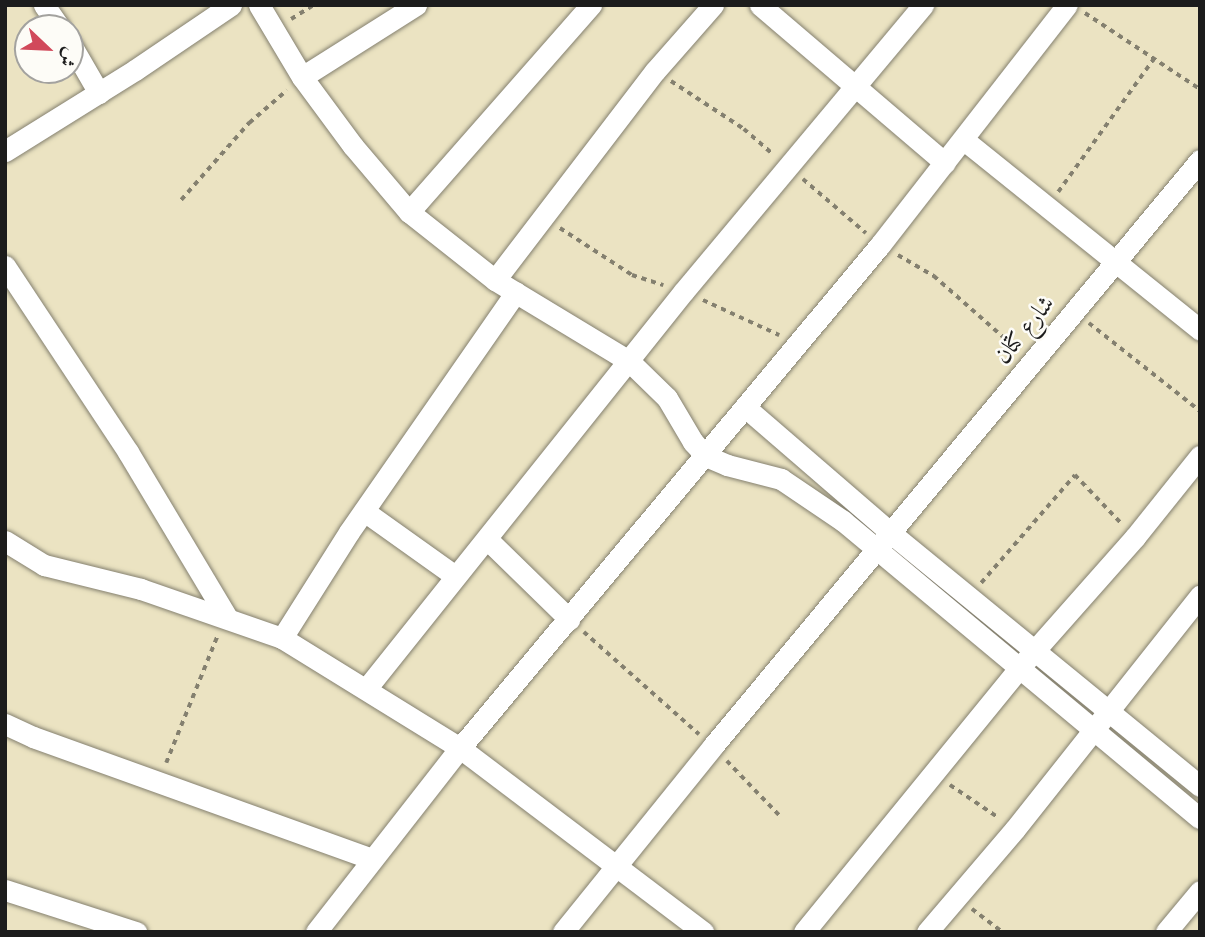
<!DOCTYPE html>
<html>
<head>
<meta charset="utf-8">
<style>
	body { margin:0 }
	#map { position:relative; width:1205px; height:937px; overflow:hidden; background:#ebe3c2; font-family:"Sorts Mill Goudy",Amiri,serif }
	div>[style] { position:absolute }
	.path>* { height:3.5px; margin-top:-1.75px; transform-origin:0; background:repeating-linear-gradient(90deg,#84806f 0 5px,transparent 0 10px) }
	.roads { filter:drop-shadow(0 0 2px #84806f) drop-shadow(0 0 2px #84806f) }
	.minor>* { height:21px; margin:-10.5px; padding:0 10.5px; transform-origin:10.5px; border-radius:10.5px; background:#fff }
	span { translate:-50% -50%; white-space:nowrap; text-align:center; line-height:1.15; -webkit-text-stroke:5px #fdfcf7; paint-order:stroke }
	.street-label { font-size:24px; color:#1c1c1c }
	.frame { position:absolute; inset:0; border:7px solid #1c1c1c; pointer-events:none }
	.north { position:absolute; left:14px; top:14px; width:70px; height:70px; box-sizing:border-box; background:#fdfcf7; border:2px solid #a3a29f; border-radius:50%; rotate:113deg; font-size:19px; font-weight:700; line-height:28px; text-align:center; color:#1c1c1c }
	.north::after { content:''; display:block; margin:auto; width:24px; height:32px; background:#d1495b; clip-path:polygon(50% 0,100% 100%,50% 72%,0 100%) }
</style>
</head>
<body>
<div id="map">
	<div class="path">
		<div style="left:1085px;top:13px;width:138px;rotate:33.5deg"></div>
		<div style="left:291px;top:19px;width:26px;rotate:-32deg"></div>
		<div style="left:671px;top:81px;width:87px;rotate:33.3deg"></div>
		<div style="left:744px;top:129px;width:38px;rotate:41deg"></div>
		<div style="left:803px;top:179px;width:83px;rotate:40.6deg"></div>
		<div style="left:1058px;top:192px;width:166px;rotate:-54.3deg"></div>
		<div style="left:181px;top:200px;width:103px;rotate:-48.6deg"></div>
		<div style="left:249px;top:123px;width:50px;rotate:-41deg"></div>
		<div style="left:560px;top:228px;width:86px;rotate:33.1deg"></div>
		<div style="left:632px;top:275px;width:33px;rotate:18deg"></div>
		<div style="left:898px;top:255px;width:42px;rotate:30.3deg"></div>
		<div style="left:934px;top:276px;width:112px;rotate:41.4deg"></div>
		<div style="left:703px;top:300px;width:84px;rotate:24.7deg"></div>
		<div style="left:1089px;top:323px;width:142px;rotate:38.4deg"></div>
		<div style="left:981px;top:583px;width:143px;rotate:-49deg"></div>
		<div style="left:1075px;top:475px;width:66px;rotate:46.2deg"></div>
		<div style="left:584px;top:632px;width:154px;rotate:41.6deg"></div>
		<div style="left:727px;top:761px;width:75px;rotate:46.1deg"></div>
		<div style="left:166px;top:763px;width:136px;rotate:-68deg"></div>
		<div style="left:950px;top:785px;width:59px;rotate:34deg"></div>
		<div style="left:972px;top:909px;width:38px;rotate:37deg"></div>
	</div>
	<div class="roads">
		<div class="minor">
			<div style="left:44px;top:5px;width:28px;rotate:55deg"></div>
			<div style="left:259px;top:5px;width:84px;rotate:59.2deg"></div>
			<div style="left:302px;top:77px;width:86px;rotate:53.5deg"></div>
			<div style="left:353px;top:146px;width:87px;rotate:49.7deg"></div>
			<div style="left:409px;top:212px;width:110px;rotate:38.3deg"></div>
			<div style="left:495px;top:280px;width:157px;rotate:31.2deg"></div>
			<div style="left:629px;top:361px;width:53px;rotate:44.2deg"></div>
			<div style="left:667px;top:398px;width:51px;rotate:59.4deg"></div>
			<div style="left:693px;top:442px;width:19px;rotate:47deg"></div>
			<div style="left:706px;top:456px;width:23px;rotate:23deg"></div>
			<div style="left:727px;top:465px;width:56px;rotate:14.5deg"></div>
			<div style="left:781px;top:479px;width:75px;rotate:34.1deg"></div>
			<div style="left:843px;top:521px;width:464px;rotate:39.8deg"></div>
			<div style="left:760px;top:5px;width:243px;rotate:40.5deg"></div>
			<div style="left:70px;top:43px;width:58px;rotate:59.9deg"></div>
			<div style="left:302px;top:77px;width:135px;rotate:-32.3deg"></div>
			<div style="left:964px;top:140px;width:303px;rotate:38.8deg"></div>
			<div style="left:5px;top:151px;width:153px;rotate:-31.9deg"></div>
			<div style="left:135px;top:70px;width:116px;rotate:-34.1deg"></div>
			<div style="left:409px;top:212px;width:276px;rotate:-48.7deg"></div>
			<div style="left:5px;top:266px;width:223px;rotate:56.5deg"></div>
			<div style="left:128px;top:452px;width:191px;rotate:59.1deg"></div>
			<div style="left:495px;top:280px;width:263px;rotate:-52.6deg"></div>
			<div style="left:655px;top:71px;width:88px;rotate:-48.7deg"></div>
			<div style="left:745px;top:407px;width:194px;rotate:40.8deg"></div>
			<div style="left:892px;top:534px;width:398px;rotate:39.3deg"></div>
			<div style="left:364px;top:511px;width:112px;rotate:35.5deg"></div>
			<div style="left:487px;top:539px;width:115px;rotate:44.3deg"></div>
			<div style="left:5px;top:541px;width:46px;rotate:31.6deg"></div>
			<div style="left:44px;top:565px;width:100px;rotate:13.9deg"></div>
			<div style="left:141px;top:589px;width:149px;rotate:19.2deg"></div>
			<div style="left:282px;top:638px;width:209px;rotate:31.7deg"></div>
			<div style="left:460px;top:748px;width:305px;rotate:37.1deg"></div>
			<div style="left:282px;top:638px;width:125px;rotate:-57.7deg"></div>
			<div style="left:349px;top:532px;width:292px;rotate:-55.2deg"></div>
			<div style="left:366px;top:689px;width:509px;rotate:-51.38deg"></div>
			<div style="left:684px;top:291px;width:373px;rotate:-50.1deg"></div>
			<div style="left:5px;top:724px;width:31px;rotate:25deg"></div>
			<div style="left:33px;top:737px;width:360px;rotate:19.8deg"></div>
			<div style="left:5px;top:890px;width:138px;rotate:17.8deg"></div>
			<div style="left:316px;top:932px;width:234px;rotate:-52deg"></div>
			<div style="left:460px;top:748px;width:655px;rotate:-50.14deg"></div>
			<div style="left:880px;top:245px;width:304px;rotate:-52.1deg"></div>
			<div style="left:563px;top:932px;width:239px;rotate:-51.1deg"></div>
			<div style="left:713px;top:746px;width:762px;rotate:-50.27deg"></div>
			<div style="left:804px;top:932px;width:342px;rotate:-50.8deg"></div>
			<div style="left:1020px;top:667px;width:174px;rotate:-48.5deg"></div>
			<div style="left:1135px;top:537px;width:104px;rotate:-51.3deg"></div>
			<div style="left:927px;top:932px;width:135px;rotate:-49.5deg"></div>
			<div style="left:1015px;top:829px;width:298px;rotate:-51.6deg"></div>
			<div style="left:1166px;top:932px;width:53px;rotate:-50.3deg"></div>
		</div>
	</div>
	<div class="street-label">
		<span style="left:1026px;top:331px;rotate:-51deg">شارع كتان</span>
	</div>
	<div class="frame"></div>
	<div class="north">ش</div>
</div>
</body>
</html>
